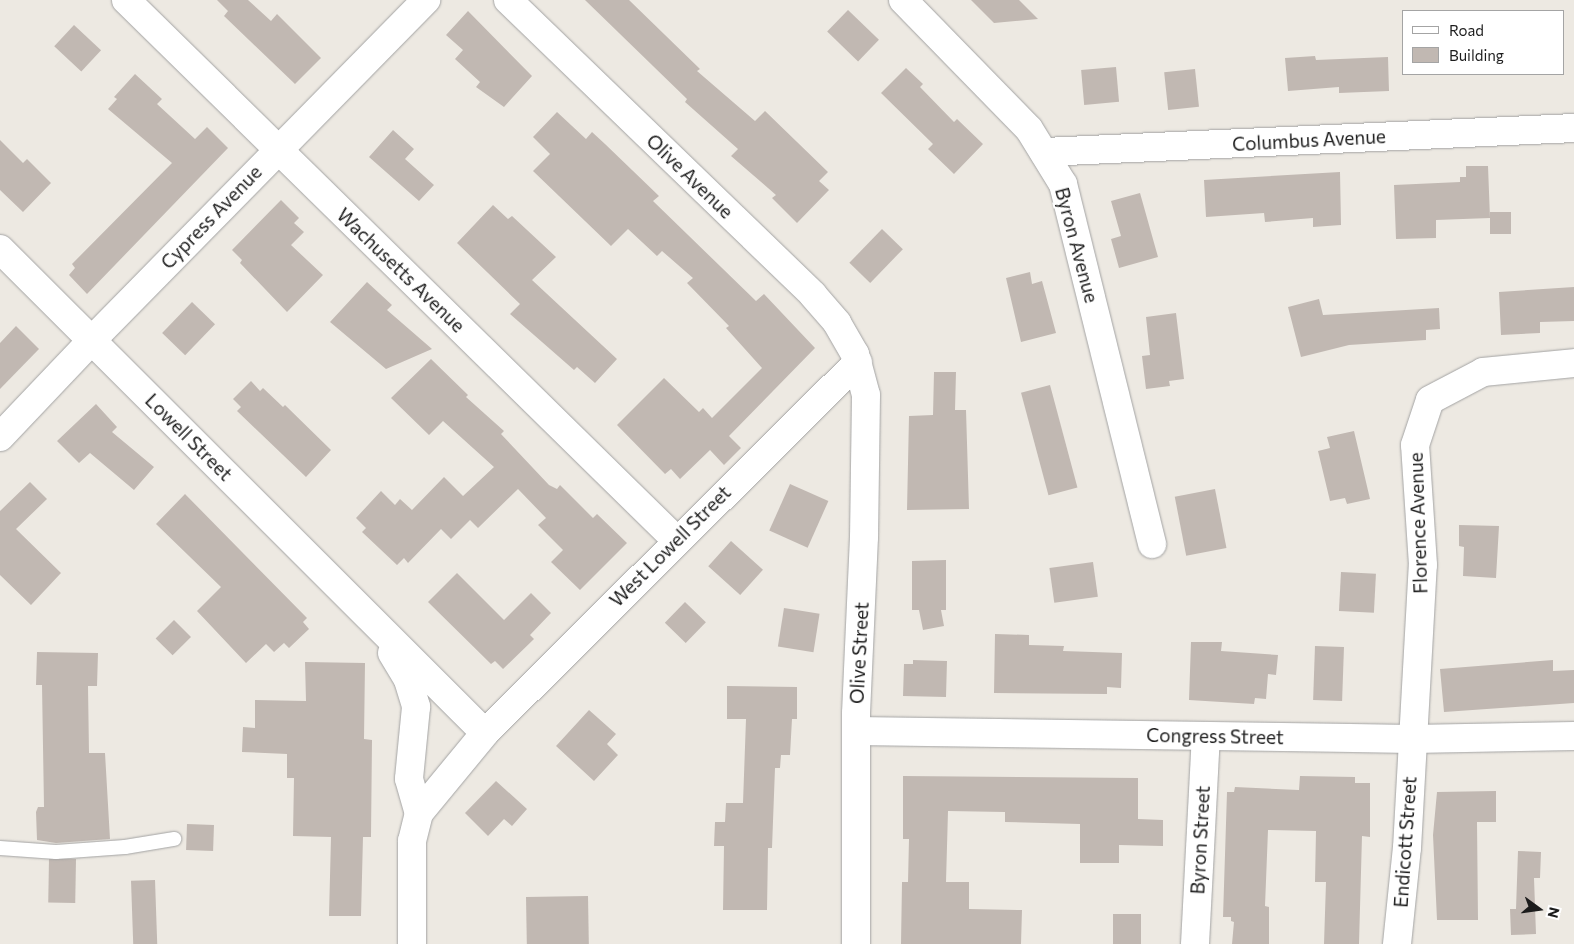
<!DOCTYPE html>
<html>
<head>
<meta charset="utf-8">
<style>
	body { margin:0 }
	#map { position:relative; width:1574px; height:944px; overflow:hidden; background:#ede9e2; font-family:Commissioner,sans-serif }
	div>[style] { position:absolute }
	.building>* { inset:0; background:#c1b8b2; transform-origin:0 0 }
	.roads { filter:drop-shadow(0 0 1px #a3a3a3) drop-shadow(0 0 1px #a3a3a3) }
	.service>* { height:14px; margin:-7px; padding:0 7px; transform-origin:7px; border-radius:7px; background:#fff }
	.minor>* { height:28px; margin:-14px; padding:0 14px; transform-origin:14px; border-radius:14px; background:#fff }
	span { translate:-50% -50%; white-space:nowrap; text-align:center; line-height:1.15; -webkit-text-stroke:4px #fff; paint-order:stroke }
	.street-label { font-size:19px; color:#1c1c1c }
	.legend { position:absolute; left:1402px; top:10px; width:162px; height:65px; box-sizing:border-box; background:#fff; border:1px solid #a4a4a4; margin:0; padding:6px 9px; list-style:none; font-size:15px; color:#1c1c1c }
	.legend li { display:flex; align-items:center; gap:10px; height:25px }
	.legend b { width:25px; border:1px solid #a4a4a4 }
	.north { position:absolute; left:1514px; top:884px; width:50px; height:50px; -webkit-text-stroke:4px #fff; paint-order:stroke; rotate:104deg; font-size:14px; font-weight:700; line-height:20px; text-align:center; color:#1c1c1c }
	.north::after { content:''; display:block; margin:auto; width:18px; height:22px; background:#1c1c1c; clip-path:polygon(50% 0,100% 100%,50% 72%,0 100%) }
</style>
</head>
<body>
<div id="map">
	<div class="building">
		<div style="clip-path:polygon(217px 0,248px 0,271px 21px,277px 14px,321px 58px,295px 84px,224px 16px,228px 11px)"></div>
		<div style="clip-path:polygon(585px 0,629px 0,700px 69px,697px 71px,755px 121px,765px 111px,828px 172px,819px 181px,829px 190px,797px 223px,772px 198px,776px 195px,731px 156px,738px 149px,685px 102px,687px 99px)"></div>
		<div style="clip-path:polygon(971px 0,1019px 0,1038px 19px,994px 23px)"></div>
		<div style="left:848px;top:10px;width:43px;height:30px;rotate:44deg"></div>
		<div style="clip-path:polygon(468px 11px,532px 76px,504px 107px,476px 87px,480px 82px,455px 59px,463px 50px,446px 35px)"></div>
		<div style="left:74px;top:25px;width:37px;height:29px;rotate:43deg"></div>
		<div style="clip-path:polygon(1315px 56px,1316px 60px,1388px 57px,1389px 91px,1339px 93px,1339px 87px,1288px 91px,1285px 58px)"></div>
		<div style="left:1116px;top:67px;width:35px;height:35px;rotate:85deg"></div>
		<div style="clip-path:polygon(906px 68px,923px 84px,920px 87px,954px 122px,957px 119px,983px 144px,954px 174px,928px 149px,933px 144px,881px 93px)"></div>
		<div style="left:1195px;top:69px;width:38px;height:31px;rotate:84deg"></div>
		<div style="clip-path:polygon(135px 74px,162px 99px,157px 104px,195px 139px,207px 127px,228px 148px,87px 294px,69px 275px,75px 268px,72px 264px,172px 163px,108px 109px,117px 99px,114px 97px)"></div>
		<div style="clip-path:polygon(557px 112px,586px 139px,592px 132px,605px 144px,659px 196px,653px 201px,756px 301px,764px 294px,815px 348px,729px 436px,741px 448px,724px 465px,710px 450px,680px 479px,671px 469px,665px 474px,617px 425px,664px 378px,699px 412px,703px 408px,712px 418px,762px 368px,726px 328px,729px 326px,687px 283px,693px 278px,662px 251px,657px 256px,628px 229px,611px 246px,533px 171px,550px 154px,533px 137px)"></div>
		<div style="clip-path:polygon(393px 130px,414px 149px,405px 159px,434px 185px,419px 201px,369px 157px)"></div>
		<div style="clip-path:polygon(0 140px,23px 163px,27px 159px,51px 183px,23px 212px,0 190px)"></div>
		<div style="clip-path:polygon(1466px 166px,1488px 166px,1490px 218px,1436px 220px,1436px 238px,1396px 239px,1394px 185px,1460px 182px,1460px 177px,1466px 177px)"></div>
		<div style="clip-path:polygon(1340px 172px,1341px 225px,1313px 227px,1313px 218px,1265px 222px,1264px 213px,1206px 217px,1204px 180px)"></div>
		<div style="clip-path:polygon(1140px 193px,1158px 257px,1119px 268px,1111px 239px,1121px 236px,1111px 201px)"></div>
		<div style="clip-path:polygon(281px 200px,299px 218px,294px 223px,304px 232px,291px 245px,323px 275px,287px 312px,240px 263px,242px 260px,232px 250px)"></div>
		<div style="clip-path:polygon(493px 205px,508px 219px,512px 216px,556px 257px,532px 280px,617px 359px,595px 383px,577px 367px,574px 370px,510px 314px,520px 304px,457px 243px)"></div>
		<div style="left:1490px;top:212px;width:21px;height:22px"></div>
		<div style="left:882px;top:229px;width:29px;height:47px;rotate:44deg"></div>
		<div style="clip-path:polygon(1030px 272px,1032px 284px,1042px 281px,1056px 333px,1021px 342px,1006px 278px)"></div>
		<div style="clip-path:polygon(367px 282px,392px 305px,387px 310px,432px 349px,386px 369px,330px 322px)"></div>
		<div style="clip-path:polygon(1574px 287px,1574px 321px,1540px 322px,1540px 333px,1501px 335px,1499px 292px)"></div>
		<div style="clip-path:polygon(1319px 299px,1323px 315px,1439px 308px,1440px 329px,1426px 330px,1426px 340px,1349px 345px,1301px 357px,1288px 307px)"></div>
		<div style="left:192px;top:302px;width:32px;height:43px;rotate:44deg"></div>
		<div style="clip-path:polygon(1176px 313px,1184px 379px,1169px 381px,1170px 386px,1146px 389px,1142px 356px,1150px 355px,1146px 317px)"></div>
		<div style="clip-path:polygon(16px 326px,39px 349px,0 389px,0 343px)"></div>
		<div style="clip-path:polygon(431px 359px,468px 395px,466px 397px,504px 431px,501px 434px,549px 485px,557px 489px,560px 485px,593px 518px,597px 514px,627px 543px,580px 590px,551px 562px,563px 550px,538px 525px,546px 518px,518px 489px,478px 528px,470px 520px,451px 539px,441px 529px,408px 563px,404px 558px,397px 565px,362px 532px,366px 528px,356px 518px,381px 491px,395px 505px,400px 499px,412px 510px,444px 477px,463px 496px,494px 467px,443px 421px,429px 435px,391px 398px)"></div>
		<div style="clip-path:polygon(934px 372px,956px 372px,955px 410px,966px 410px,969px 509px,907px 510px,909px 416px,933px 415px)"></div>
		<div style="clip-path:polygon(251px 381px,260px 391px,263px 388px,283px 407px,285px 405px,331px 450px,306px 477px,237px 411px,241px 407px,233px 399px)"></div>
		<div style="left:1050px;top:385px;width:106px;height:30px;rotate:75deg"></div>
		<div style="clip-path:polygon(96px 404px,117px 427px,112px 432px,154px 467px,134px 490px,90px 453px,79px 463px,57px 441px)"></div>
		<div style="clip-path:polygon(1354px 431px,1370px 499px,1347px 504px,1345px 498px,1330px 501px,1318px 451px,1330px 448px,1327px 437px)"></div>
		<div style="clip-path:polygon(30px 482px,47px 499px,16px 529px,61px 573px,31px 605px,0 575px,0 511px)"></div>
		<div style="left:790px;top:484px;width:42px;height:51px;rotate:24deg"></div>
		<div style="left:1215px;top:489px;width:60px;height:41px;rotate:79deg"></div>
		<div style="clip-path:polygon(185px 494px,307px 618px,303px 622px,309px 629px,289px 648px,284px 643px,274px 652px,266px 644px,246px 663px,197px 611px,221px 587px,156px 524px)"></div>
		<div style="clip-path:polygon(1459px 525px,1499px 526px,1496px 578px,1463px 576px,1464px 547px,1459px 546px)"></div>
		<div style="left:731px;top:541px;width:43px;height:34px;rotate:42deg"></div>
		<div style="clip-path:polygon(946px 560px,946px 610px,941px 610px,944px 626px,923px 630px,919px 610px,912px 610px,912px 561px)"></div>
		<div style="left:1093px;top:562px;width:35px;height:44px;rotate:82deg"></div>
		<div style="left:1341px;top:572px;width:35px;height:39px;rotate:3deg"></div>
		<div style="clip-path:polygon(457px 573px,504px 620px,531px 593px,551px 613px,530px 635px,534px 639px,503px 669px,495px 661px,491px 664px,428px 602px)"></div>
		<div style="left:685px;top:602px;width:29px;height:29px;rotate:44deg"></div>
		<div style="left:784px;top:608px;width:36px;height:39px;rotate:9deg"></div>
		<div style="left:174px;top:620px;width:24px;height:26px;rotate:45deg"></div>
		<div style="clip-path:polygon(995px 634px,1029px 635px,1029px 645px,1064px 646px,1063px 651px,1122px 653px,1121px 688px,1107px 687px,1107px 694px,994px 693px)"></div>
		<div style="clip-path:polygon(1191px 642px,1222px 642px,1221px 651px,1278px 655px,1276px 675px,1268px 674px,1266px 699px,1255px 698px,1254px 704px,1189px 700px)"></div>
		<div style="left:1315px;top:646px;width:29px;height:54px;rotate:2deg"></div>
		<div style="clip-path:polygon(37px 652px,98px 653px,97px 686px,88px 686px,89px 753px,105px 753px,110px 839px,56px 843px,37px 840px,36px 812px,38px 807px,44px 807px,42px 685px,36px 685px)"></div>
		<div style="clip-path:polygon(913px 660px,947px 661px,946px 697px,903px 696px,904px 664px,913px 664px)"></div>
		<div style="clip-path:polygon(1553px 660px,1553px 671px,1574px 670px,1574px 703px,1444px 712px,1440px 669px)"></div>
		<div style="clip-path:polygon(305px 662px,365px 663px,364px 739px,372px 740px,371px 837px,363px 837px,361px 916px,329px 916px,331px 837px,293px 836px,294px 778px,287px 778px,287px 754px,242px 752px,243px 727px,255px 728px,255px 700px,306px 701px)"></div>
		<div style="clip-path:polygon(727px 686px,797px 687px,797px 719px,792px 719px,790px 755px,781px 755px,780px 768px,775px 768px,772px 848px,768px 848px,767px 910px,723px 910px,724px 846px,714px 846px,715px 822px,725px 822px,726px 803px,743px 803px,746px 719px,727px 719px)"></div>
		<div style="clip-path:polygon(589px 710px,616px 734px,607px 744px,618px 755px,594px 781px,556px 746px)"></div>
		<div style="clip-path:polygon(903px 776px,1138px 778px,1138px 819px,1163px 820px,1163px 846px,1119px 845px,1119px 863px,1080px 863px,1080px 824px,1005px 822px,1005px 812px,948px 811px,946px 882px,969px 882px,969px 909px,1022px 910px,1021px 944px,901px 944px,902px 882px,908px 882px,909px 839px,903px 839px)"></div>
		<div style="clip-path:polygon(1300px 776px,1355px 777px,1355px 783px,1370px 783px,1370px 837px,1362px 836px,1359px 944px,1324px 944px,1326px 882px,1315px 882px,1316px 831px,1268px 830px,1265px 906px,1269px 907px,1269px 944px,1232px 944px,1234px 922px,1231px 921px,1231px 917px,1223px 917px,1227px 792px,1234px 792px,1235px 787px,1299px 790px)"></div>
		<div style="clip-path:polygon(496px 781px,527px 809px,512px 826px,504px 819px,488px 836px,465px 813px)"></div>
		<div style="clip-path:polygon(1496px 791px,1496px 822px,1477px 822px,1478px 920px,1437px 920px,1433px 835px,1437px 792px)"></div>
		<div style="left:187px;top:824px;width:27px;height:26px;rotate:2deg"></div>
		<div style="clip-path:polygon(1518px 851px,1541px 852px,1540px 878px,1534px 878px,1536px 934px,1511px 935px,1510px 909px,1516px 909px)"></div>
		<div style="left:76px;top:859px;width:44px;height:27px;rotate:91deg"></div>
		<div style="left:155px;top:880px;width:64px;height:24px;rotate:88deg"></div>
		<div style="left:588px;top:896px;width:48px;height:62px;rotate:89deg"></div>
		<div style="left:1113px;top:914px;width:28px;height:30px"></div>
	</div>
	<div class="roads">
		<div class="service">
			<div style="left:0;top:848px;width:56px;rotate:4.1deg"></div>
			<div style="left:56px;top:852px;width:69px;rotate:-4.1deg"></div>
			<div style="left:125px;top:847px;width:50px;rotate:-9.3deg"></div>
		</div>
		<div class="minor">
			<div style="left:126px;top:0;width:771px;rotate:44.47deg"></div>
			<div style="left:508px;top:0;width:424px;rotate:44deg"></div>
			<div style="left:813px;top:295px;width:37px;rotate:49deg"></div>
			<div style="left:837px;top:323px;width:36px;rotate:60deg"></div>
			<div style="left:855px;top:354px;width:42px;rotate:75deg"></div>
			<div style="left:866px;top:395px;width:142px;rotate:90.8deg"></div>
			<div style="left:864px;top:537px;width:177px;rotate:92.6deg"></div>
			<div style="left:856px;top:714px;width:230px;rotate:90deg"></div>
			<div style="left:903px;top:0;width:180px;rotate:45.7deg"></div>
			<div style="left:1029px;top:129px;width:65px;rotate:58.3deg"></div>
			<div style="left:1063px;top:184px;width:371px;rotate:76.1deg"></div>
			<div style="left:1044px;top:152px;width:531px;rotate:-2.59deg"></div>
			<div style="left:0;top:249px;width:685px;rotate:44.94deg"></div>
			<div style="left:485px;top:733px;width:104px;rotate:129.5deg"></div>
			<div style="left:419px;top:813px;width:29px;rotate:104deg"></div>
			<div style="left:412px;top:841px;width:103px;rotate:90deg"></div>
			<div style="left:0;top:437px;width:134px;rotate:-46.5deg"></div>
			<div style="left:92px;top:340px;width:477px;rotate:-45.5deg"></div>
			<div style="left:392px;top:653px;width:31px;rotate:59deg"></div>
			<div style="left:408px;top:680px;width:28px;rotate:73deg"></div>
			<div style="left:416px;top:707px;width:72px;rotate:95.6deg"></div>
			<div style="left:409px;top:779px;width:35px;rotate:74deg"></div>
			<div style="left:856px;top:731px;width:556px;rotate:0.82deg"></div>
			<div style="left:1412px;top:739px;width:162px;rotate:-1.1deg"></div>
			<div style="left:485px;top:733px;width:526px;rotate:-44.85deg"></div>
			<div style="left:1195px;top:944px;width:208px;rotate:-87deg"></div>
			<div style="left:1397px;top:944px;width:97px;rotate:-84.1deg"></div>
			<div style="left:1407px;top:848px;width:283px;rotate:-86.8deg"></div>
			<div style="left:1423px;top:565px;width:120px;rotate:-93.8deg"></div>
			<div style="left:1415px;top:445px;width:47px;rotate:-71.6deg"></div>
			<div style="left:1430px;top:400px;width:60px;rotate:-27.8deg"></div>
			<div style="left:1483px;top:372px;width:91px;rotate:-5.6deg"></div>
		</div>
	</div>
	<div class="street-label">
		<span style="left:1309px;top:140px;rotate:-3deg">Columbus Avenue</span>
		<span style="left:690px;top:176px;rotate:44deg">Olive Avenue</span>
		<span style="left:211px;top:217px;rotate:-46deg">Cypress Avenue</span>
		<span style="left:1077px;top:245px;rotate:75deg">Byron Avenue</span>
		<span style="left:401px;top:270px;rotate:44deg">Wachusetts Avenue</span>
		<span style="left:189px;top:437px;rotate:45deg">Lowell Street</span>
		<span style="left:1418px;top:523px;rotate:-92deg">Florence Avenue</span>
		<span style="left:670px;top:546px;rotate:-45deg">West Lowell Street</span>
		<span style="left:859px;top:653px;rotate:-87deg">Olive Street</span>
		<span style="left:1215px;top:736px;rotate:1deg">Congress Street</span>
		<span style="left:1200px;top:840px;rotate:-87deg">Byron Street</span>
		<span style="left:1405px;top:842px;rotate:-86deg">Endicott Street</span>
	</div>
	<ul class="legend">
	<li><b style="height:6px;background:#fff"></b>Road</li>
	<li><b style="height:14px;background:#c1b8b2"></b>Building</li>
	</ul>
	<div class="north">N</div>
</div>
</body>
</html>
